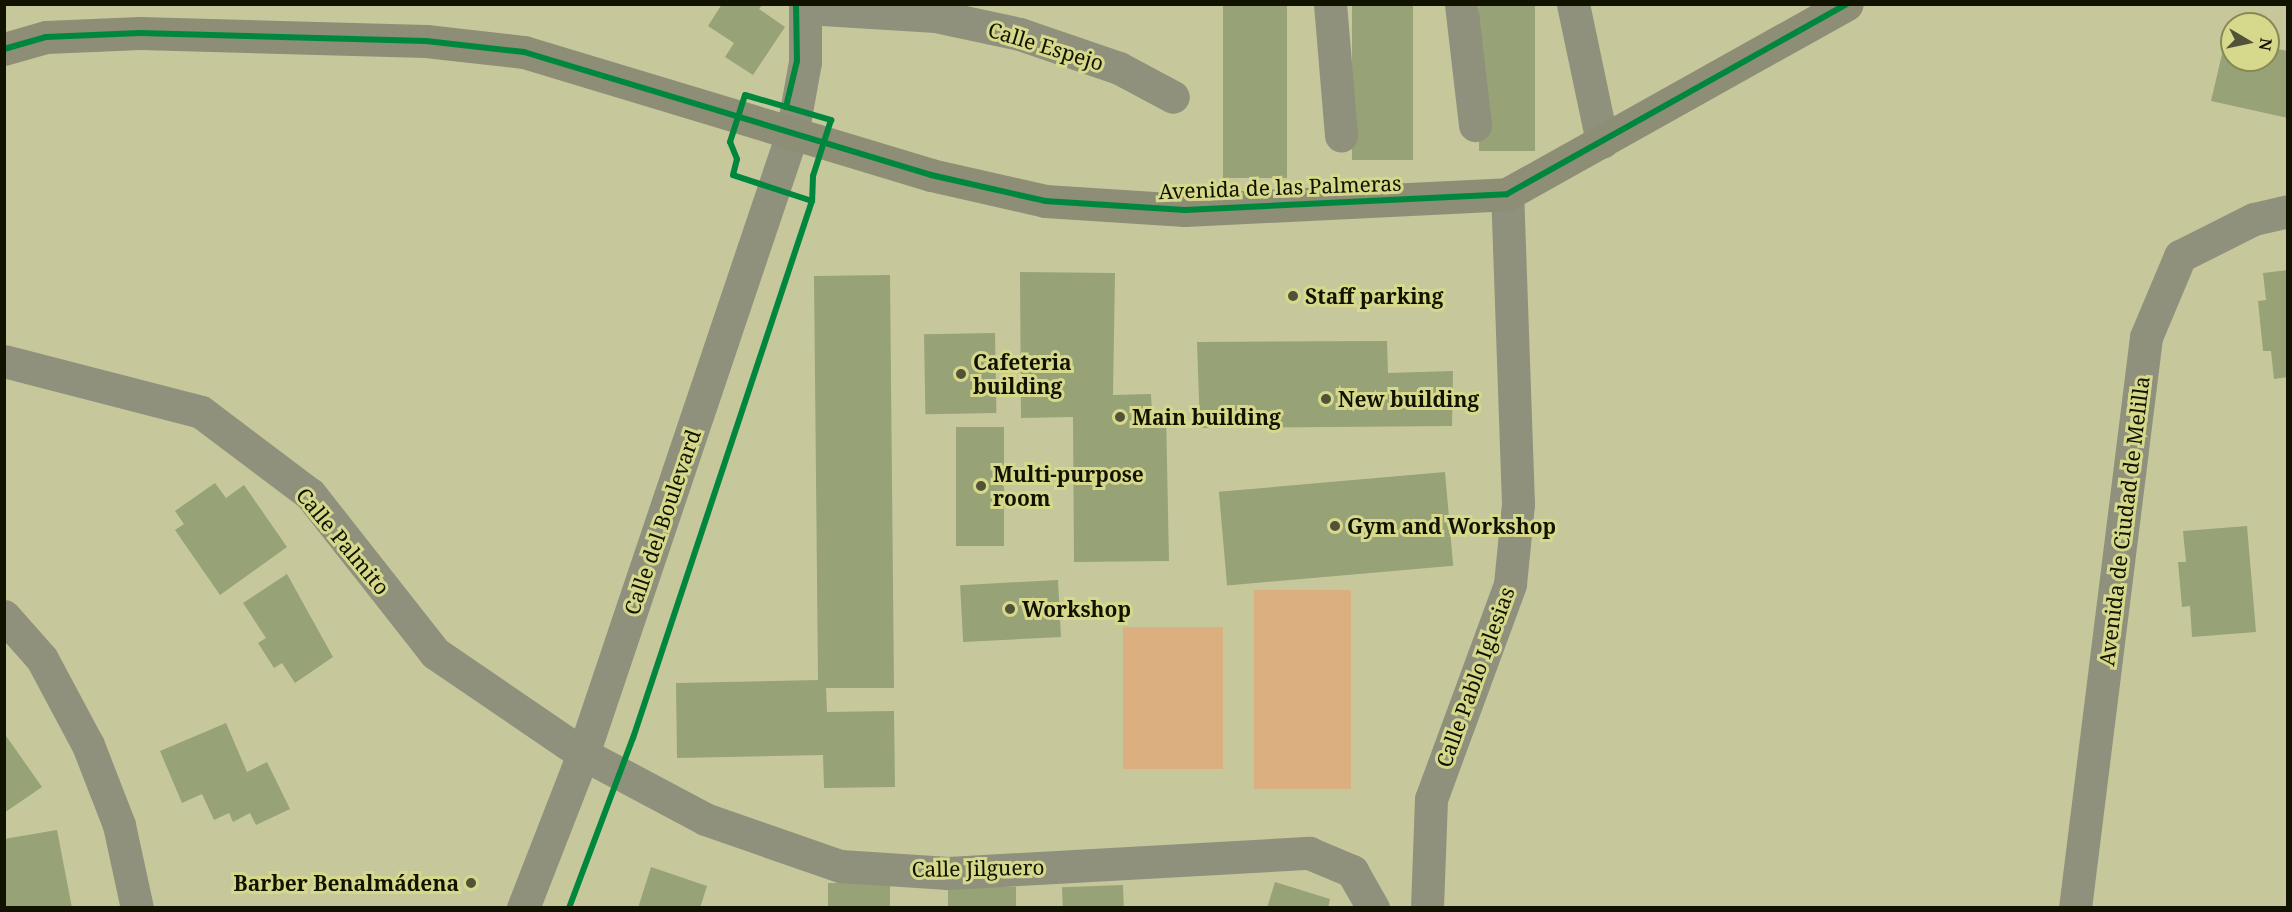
<!DOCTYPE html>
<html>
<head>
<meta charset="utf-8">
<style>
	body { margin:0 }
	#map { position:relative; width:2292px; height:912px; overflow:hidden; background:#c6c89c; font-family:"Noto Serif",serif }
	div>[style] { position:absolute }
	.green>* { inset:0; background:#dbaf80; transform-origin:0 0 }
	.building>* { inset:0; background:#97a276; transform-origin:0 0 }
	.street>* { height:33px; margin:-16.5px; padding:0 16.5px; transform-origin:16.5px; border-radius:16.5px; background:#8f917d }
	.secondary>* { height:33px; margin:-16.5px; padding:0 16.5px; transform-origin:16.5px; border-radius:16.5px; background:#8d8e75 }
	.cycleway>* { height:6px; margin:-3px; padding:0 3px; transform-origin:3px; border-radius:3px; background:#00873e }
	.dots>* { width:16px; height:16px; translate:-50% -50%; box-sizing:border-box; border:3px solid #d6d98b; border-radius:50% }
	span { translate:-50% -50%; white-space:nowrap; text-align:center; line-height:1.15; -webkit-text-stroke:6px #d6d98b; paint-order:stroke }
	.street-label { font-size:21px; color:#121200 }
	.poi-label { font-size:21px; color:#121200; font-weight:700 }
	.left { translate:0 -50%; text-align:left }
	.right { translate:-100% -50%; text-align:right }
	.frame { position:absolute; inset:0; border:6px solid #121200; pointer-events:none }
	.north { position:absolute; left:2220px; top:12px; width:60px; height:60px; box-sizing:border-box; background:#d6d98b; border:2px solid #888953; border-radius:50%; rotate:99deg; font-size:16px; font-weight:700; line-height:24px; text-align:center; color:#121200 }
	.north::after { content:''; display:block; margin:auto; width:21px; height:27px; background:#515237; clip-path:polygon(50% 0,100% 100%,50% 72%,0 100%) }
</style>
</head>
<body>
<div id="map">
	<div class="green">
		<div style="left:1351px;top:590px;width:199px;height:97px;rotate:90deg"></div>
		<div style="left:1123px;top:627px;width:100px;height:142px"></div>
	</div>
	<div class="building">
		<div style="clip-path:polygon(722px 4px,763px 4px,759px 9px,785px 27px,753px 75px,725px 57px,734px 43px,708px 26px)"></div>
		<div style="left:1223px;top:4px;width:64px;height:174px"></div>
		<div style="left:1352px;top:4px;width:61px;height:156px"></div>
		<div style="left:1479px;top:4px;width:56px;height:147px"></div>
		<div style="clip-path:polygon(2226px 37px,2232px 38px,2232px 60px,2268px 60px,2268px 47px,2288px 51px,2288px 118px,2211px 101px)"></div>
		<div style="clip-path:polygon(2288px 270px,2288px 377px,2274px 379px,2271px 351px,2263px 351px,2258px 301px,2266px 300px,2263px 273px)"></div>
		<div style="clip-path:polygon(1020px 272px,1115px 273px,1113px 395px,1151px 394px,1152px 414px,1166px 411px,1169px 561px,1074px 562px,1073px 417px,1021px 418px)"></div>
		<div style="clip-path:polygon(890px 275px,894px 688px,826px 688px,827px 712px,894px 711px,895px 787px,824px 788px,823px 755px,677px 758px,676px 683px,818px 680px,814px 276px)"></div>
		<div style="left:995px;top:333px;width:80px;height:71px;rotate:89deg"></div>
		<div style="clip-path:polygon(1387px 341px,1388px 373px,1453px 371px,1452px 426px,1200px 428px,1197px 342px)"></div>
		<div style="left:956px;top:427px;width:48px;height:119px"></div>
		<div style="left:1445px;top:472px;width:94px;height:227px;rotate:85deg"></div>
		<div style="clip-path:polygon(215px 483px,226px 498px,244px 485px,287px 547px,220px 595px,175px 530px,184px 524px,175px 511px)"></div>
		<div style="clip-path:polygon(2247px 526px,2256px 632px,2192px 637px,2190px 606px,2182px 607px,2178px 562px,2186px 562px,2183px 531px)"></div>
		<div style="clip-path:polygon(287px 574px,333px 657px,295px 683px,282px 663px,274px 668px,258px 643px,266px 638px,243px 603px)"></div>
		<div style="left:1058px;top:580px;width:57px;height:98px;rotate:87deg"></div>
		<div style="clip-path:polygon(226px 723px,247px 772px,267px 762px,290px 809px,256px 825px,250px 813px,233px 822px,229px 813px,214px 820px,202px 794px,182px 803px,160px 751px)"></div>
		<div style="clip-path:polygon(4px 733px,42px 787px,4px 813px)"></div>
		<div style="clip-path:polygon(57px 830px,72px 908px,4px 908px,4px 839px)"></div>
		<div style="clip-path:polygon(651px 867px,707px 886px,700px 908px,638px 908px)"></div>
		<div style="clip-path:polygon(1275px 882px,1330px 899px,1328px 908px,1267px 908px)"></div>
		<div style="left:890px;top:883px;width:25px;height:62px;rotate:90deg"></div>
		<div style="left:1123px;top:885px;width:23px;height:61px;rotate:88deg"></div>
		<div style="left:1016px;top:887px;width:21px;height:68px;rotate:90deg"></div>
	</div>
	<div class="street">
		<div style="left:1330px;top:4px;width:132px;rotate:85.2deg"></div>
		<div style="left:1461px;top:4px;width:122px;rotate:83.4deg"></div>
		<div style="left:1573px;top:4px;width:141px;rotate:78.1deg"></div>
		<div style="left:806px;top:8px;width:130px;rotate:3.5deg"></div>
		<div style="left:936px;top:16px;width:86px;rotate:12.1deg"></div>
		<div style="left:1020px;top:34px;width:105px;rotate:19deg"></div>
		<div style="left:1119px;top:68px;width:61px;rotate:28.2deg"></div>
		<div style="left:4px;top:361px;width:203px;rotate:14.5deg"></div>
		<div style="left:201px;top:412px;width:136px;rotate:37deg"></div>
		<div style="left:310px;top:494px;width:202px;rotate:51.8deg"></div>
		<div style="left:435px;top:653px;width:179px;rotate:34.3deg"></div>
		<div style="left:583px;top:754px;width:138px;rotate:28deg"></div>
		<div style="left:705px;top:819px;width:143px;rotate:19.2deg"></div>
		<div style="left:840px;top:866px;width:108px;rotate:3.7deg"></div>
		<div style="left:948px;top:873px;width:362px;rotate:-3.2deg"></div>
		<div style="left:1309px;top:853px;width:47px;rotate:22.7deg"></div>
		<div style="left:1352px;top:871px;width:43px;rotate:60.4deg"></div>
		<div style="left:4px;top:616px;width:57px;rotate:48.5deg"></div>
		<div style="left:42px;top:659px;width:98px;rotate:61.9deg"></div>
		<div style="left:88px;top:745px;width:86px;rotate:68.8deg"></div>
		<div style="left:119px;top:825px;width:85px;rotate:77.8deg"></div>
		<div style="left:523px;top:908px;width:165px;rotate:-68.7deg"></div>
		<div style="left:583px;top:754px;width:654px;rotate:-71.37deg"></div>
		<div style="left:792px;top:134px;width:73px;rotate:-79.8deg"></div>
		<div style="left:805px;top:62px;width:58px;rotate:-90deg"></div>
		<div style="left:1427px;top:908px;width:109px;rotate:-87.9deg"></div>
		<div style="left:1431px;top:799px;width:229px;rotate:-69.8deg"></div>
		<div style="left:1510px;top:584px;width:80px;rotate:-84.3deg"></div>
		<div style="left:1518px;top:504px;width:310px;rotate:-92deg"></div>
		<div style="left:2075px;top:908px;width:575px;rotate:-82.91deg"></div>
		<div style="left:2146px;top:337px;width:88px;rotate:-67.2deg"></div>
		<div style="left:2180px;top:256px;width:83px;rotate:-26.6deg"></div>
		<div style="left:2254px;top:219px;width:35px;rotate:-13deg"></div>
	</div>
	<div class="secondary">
		<div style="left:4px;top:49px;width:44px;rotate:-15.9deg"></div>
		<div style="left:46px;top:37px;width:94px;rotate:-2.4deg"></div>
		<div style="left:140px;top:33px;width:286px;rotate:1.6deg"></div>
		<div style="left:426px;top:41px;width:99px;rotate:6.4deg"></div>
		<div style="left:524px;top:52px;width:425px;rotate:16.8deg"></div>
		<div style="left:931px;top:175px;width:117px;rotate:12.8deg"></div>
		<div style="left:1045px;top:201px;width:140px;rotate:3.7deg"></div>
		<div style="left:1185px;top:210px;width:322px;rotate:-2.8deg"></div>
		<div style="left:1507px;top:194px;width:389px;rotate:-29.2deg"></div>
	</div>
	<div class="cycleway">
		<div style="left:4px;top:49px;width:44px;rotate:-15.9deg"></div>
		<div style="left:46px;top:37px;width:94px;rotate:-2.4deg"></div>
		<div style="left:140px;top:33px;width:286px;rotate:1.6deg"></div>
		<div style="left:426px;top:41px;width:99px;rotate:6.4deg"></div>
		<div style="left:524px;top:52px;width:425px;rotate:16.8deg"></div>
		<div style="left:931px;top:175px;width:117px;rotate:12.8deg"></div>
		<div style="left:1045px;top:201px;width:140px;rotate:3.7deg"></div>
		<div style="left:1185px;top:210px;width:322px;rotate:-2.8deg"></div>
		<div style="left:1507px;top:194px;width:389px;rotate:-29.2deg"></div>
		<div style="left:745px;top:95px;width:90px;rotate:16.2deg"></div>
		<div style="left:831px;top:120px;width:59px;rotate:107.8deg"></div>
		<div style="left:813px;top:176px;width:25px;rotate:92deg"></div>
		<div style="left:812px;top:201px;width:83px;rotate:-161.8deg"></div>
		<div style="left:733px;top:175px;width:16px;rotate:-76deg"></div>
		<div style="left:737px;top:159px;width:18px;rotate:-112deg"></div>
		<div style="left:730px;top:142px;width:49px;rotate:-72.3deg"></div>
		<div style="left:786px;top:107px;width:47px;rotate:-76.6deg"></div>
		<div style="left:797px;top:61px;width:57px;rotate:-91deg"></div>
		<div style="left:569px;top:908px;width:182px;rotate:-69.4deg"></div>
		<div style="left:633px;top:738px;width:566px;rotate:-71.57deg"></div>
	</div>
	<div class="dots">
		<div style="left:1293px;top:296px;background:#515237"></div>
		<div style="left:961px;top:374px;background:#515237"></div>
		<div style="left:1326px;top:399px;background:#515237"></div>
		<div style="left:1120px;top:417px;background:#515237"></div>
		<div style="left:981px;top:486px;background:#515237"></div>
		<div style="left:1335px;top:526px;background:#515237"></div>
		<div style="left:1010px;top:609px;background:#515237"></div>
		<div style="left:471px;top:883px;background:#515237"></div>
	</div>
	<div class="street-label">
		<span style="left:1046px;top:46px;rotate:17deg">Calle Espejo</span>
		<span style="left:1280px;top:187px;rotate:-2deg">Avenida de las Palmeras</span>
		<span style="left:2124px;top:521px;rotate:-83deg">Avenida de Ciudad de Melilla</span>
		<span style="left:662px;top:522px;rotate:-71deg">Calle del Boulevard</span>
		<span style="left:343px;top:541px;rotate:50deg">Calle Palmito</span>
		<span style="left:1475px;top:677px;rotate:-70deg">Calle Pablo Iglesias</span>
		<span style="left:978px;top:868px;rotate:-1deg">Calle Jilguero</span>
	</div>
	<div class="poi-label">
		<span class="left" style="left:1305px;top:296px">Staff parking</span>
		<span class="left" style="left:973px;top:374px">Cafeteria<br>building</span>
		<span class="left" style="left:1338px;top:399px">New building</span>
		<span class="left" style="left:1132px;top:417px">Main building</span>
		<span class="left" style="left:993px;top:486px">Multi-purpose<br>room</span>
		<span class="left" style="left:1347px;top:526px">Gym and Workshop</span>
		<span class="left" style="left:1022px;top:609px">Workshop</span>
		<span class="right" style="left:459px;top:883px">Barber Benalmádena</span>
	</div>
	<div class="frame"></div>
	<div class="north">N</div>
</div>
</body>
</html>
